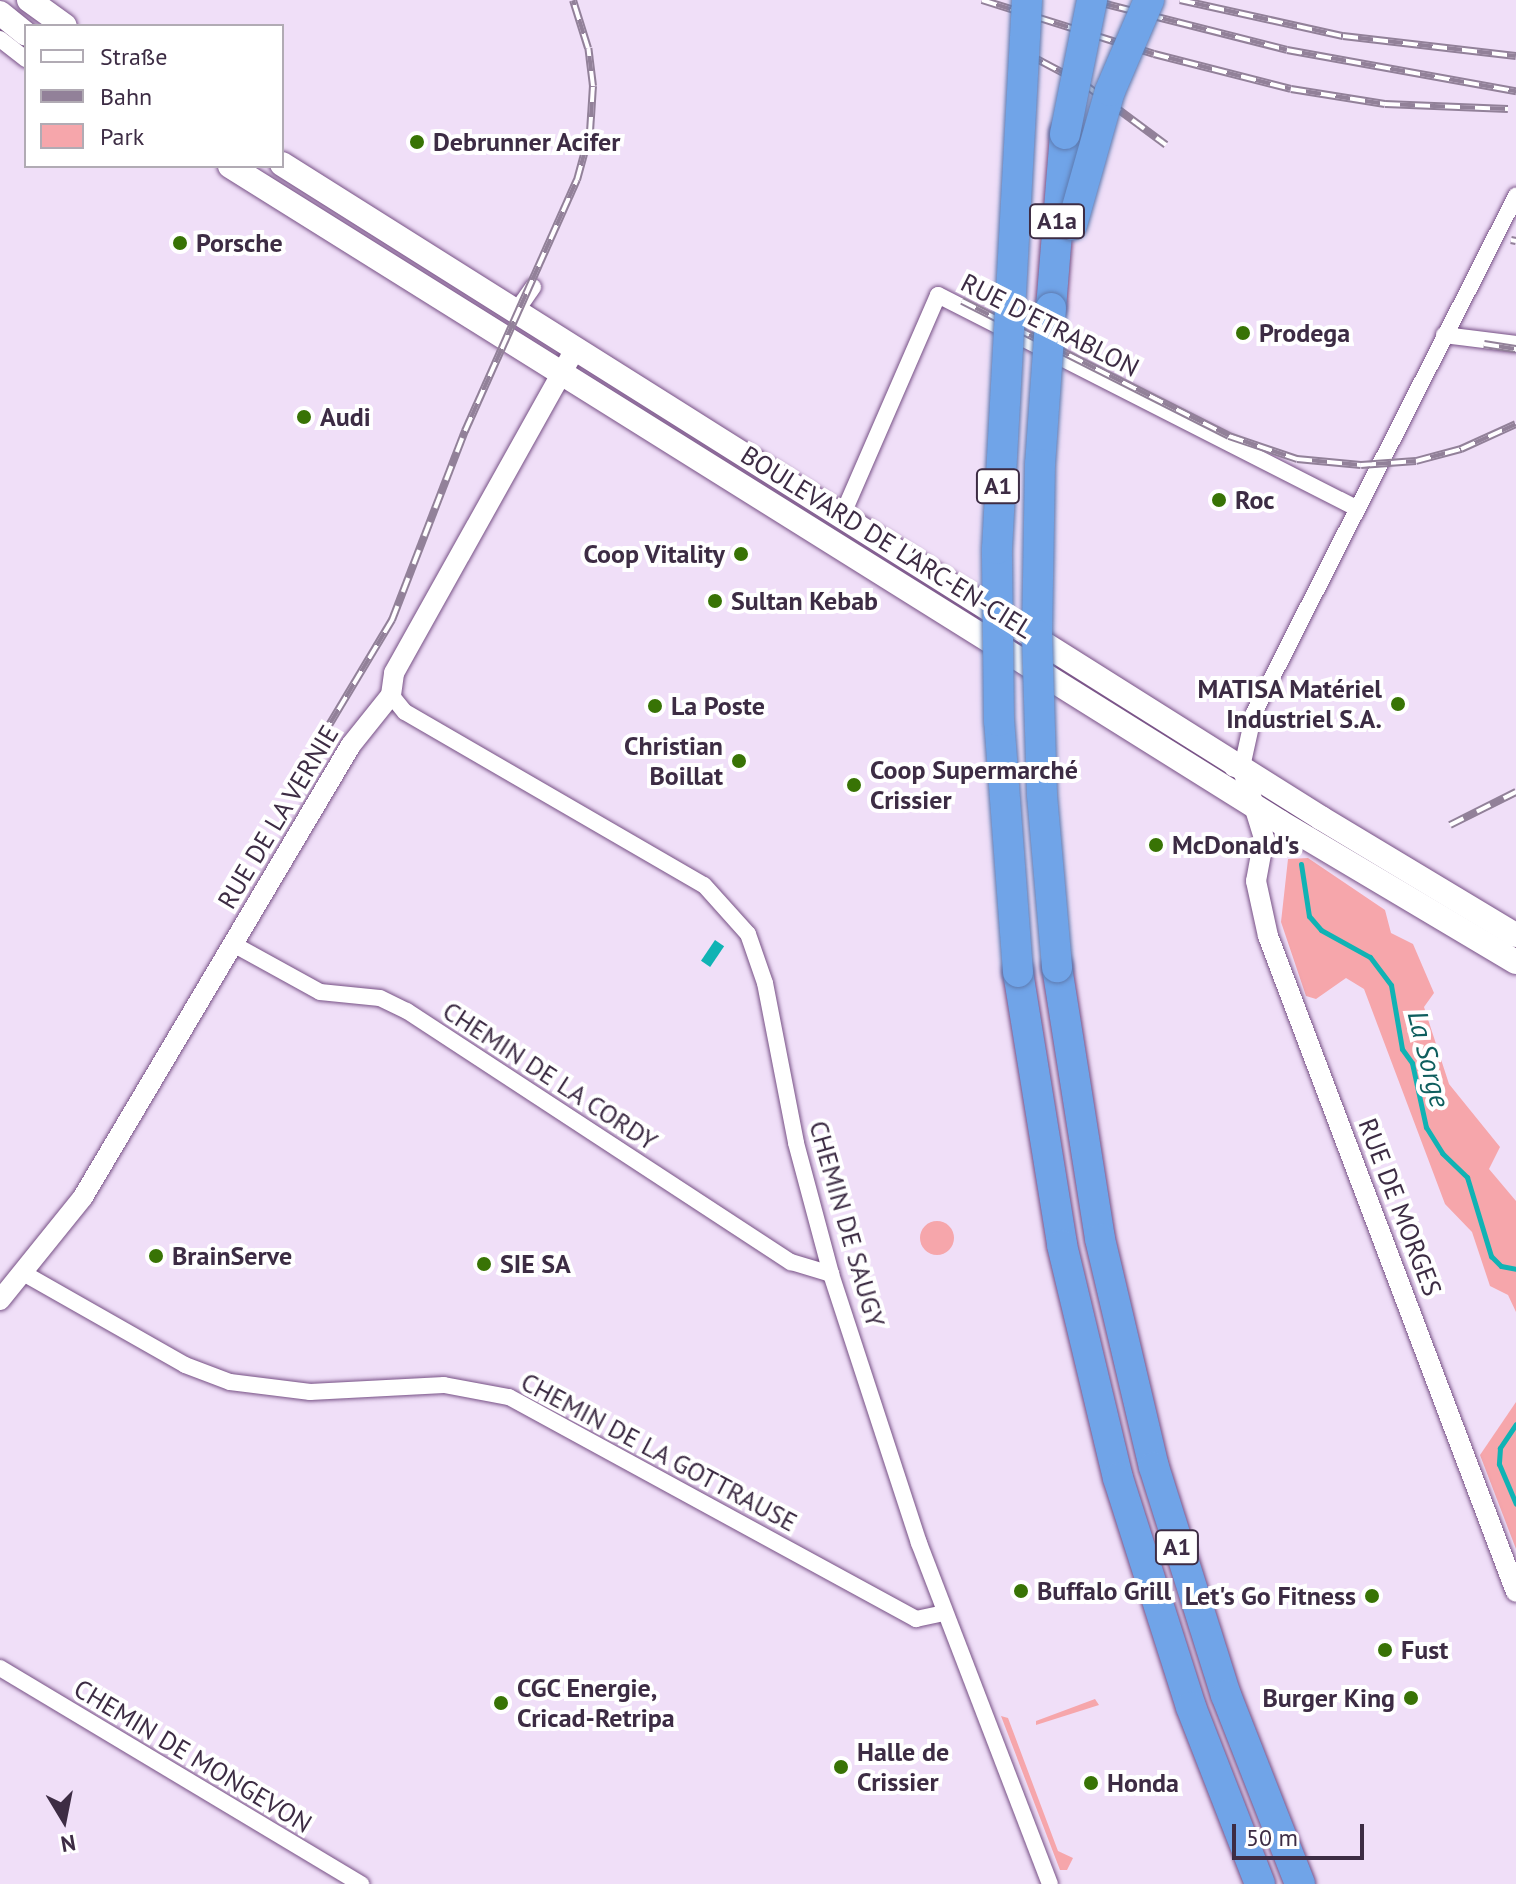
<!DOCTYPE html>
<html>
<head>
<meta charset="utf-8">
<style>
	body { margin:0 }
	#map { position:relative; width:1516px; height:1884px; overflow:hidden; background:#f0dff8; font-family:"PT Sans",sans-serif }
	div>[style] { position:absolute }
	.green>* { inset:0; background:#f6a6ab }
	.round { border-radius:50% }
	.water>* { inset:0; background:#10b3b4; transform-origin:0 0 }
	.stream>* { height:5px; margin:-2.5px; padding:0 2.5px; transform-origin:2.5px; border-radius:2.5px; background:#10b3b4 }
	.roads { filter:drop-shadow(0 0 2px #765085) drop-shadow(0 0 2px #765085) }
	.minor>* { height:16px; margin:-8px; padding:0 8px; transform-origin:8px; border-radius:8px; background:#fff }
	.tertiary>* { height:20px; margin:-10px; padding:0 10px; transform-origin:10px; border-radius:10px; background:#fff }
	.secondary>* { height:24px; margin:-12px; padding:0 12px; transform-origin:12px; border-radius:12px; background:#fff }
	.motorway>* { height:30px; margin:-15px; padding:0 15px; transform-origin:15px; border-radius:15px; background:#70a4e8 }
	.rail>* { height:8px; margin-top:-4px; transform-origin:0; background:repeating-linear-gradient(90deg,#fff 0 15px,#928199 0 30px); box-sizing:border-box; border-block:2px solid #928199 }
	.bridges { filter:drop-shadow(0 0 2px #5e7aaf) drop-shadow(0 0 2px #5e7aaf) }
	.motorway-bridge>* { height:30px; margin:-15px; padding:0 15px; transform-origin:15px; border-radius:15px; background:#70a4e8 }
	.dots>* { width:22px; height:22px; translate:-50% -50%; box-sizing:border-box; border:4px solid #fff; border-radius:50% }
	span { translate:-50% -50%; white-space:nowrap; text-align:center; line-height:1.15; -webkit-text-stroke:8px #fff; paint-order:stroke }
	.shield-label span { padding:2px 6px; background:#fff; border:2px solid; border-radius:6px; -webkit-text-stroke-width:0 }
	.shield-label { font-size:24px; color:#3d2c44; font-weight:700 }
	.poi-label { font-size:26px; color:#3d2c44; font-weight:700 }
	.left { translate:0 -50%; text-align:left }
	.right { translate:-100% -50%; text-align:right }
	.street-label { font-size:26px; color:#3d2c44 }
	.water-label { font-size:28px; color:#0e5e5e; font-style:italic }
	.legend { position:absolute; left:24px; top:24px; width:260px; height:144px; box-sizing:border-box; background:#fff; border:2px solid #b1abb4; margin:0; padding:10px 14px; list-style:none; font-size:24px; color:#3d2c44 }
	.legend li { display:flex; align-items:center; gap:16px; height:40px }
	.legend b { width:40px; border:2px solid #b1abb4 }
	.north { position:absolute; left:24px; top:1780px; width:80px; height:80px; -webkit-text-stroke:6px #fff; paint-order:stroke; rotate:170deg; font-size:22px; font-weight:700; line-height:32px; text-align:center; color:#3d2c44 }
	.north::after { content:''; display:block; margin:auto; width:28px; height:36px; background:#3d2c44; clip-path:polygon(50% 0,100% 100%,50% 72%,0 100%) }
	.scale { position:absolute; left:1232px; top:1824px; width:132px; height:36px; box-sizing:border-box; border:4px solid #3d2c44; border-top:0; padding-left:10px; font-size:24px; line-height:28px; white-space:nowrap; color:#3d2c44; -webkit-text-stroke:6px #fff; paint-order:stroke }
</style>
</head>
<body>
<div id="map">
	<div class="green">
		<div style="clip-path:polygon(1308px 858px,1385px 910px,1391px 933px,1413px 944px,1434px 993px,1424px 1007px,1449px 1084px,1500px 1147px,1489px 1169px,1516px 1201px,1516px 1312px,1508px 1295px,1490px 1286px,1472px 1232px,1445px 1204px,1364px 989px,1346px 978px,1316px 999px,1306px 996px,1281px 922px,1288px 859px)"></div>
		<div class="round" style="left:920px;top:1221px;width:34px;height:34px"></div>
		<div style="clip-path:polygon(1516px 1402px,1516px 1549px,1480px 1455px)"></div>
		<div style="clip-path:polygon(1095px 1699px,1099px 1705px,1036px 1725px,1036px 1721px)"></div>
		<div style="clip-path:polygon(1001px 1716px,1008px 1718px,1058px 1851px,1073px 1858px,1067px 1870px,1060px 1870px)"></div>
	</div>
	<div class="water">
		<div style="left:715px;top:940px;width:11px;height:25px;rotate:34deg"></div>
	</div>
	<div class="stream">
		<div style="left:1301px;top:864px;width:53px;rotate:81.3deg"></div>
		<div style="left:1309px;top:916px;width:18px;rotate:49deg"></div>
		<div style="left:1321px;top:930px;width:56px;rotate:28.9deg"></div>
		<div style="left:1370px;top:957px;width:35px;rotate:53deg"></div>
		<div style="left:1391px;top:985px;width:65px;rotate:80.2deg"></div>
		<div style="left:1402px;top:1049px;width:17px;rotate:54deg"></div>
		<div style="left:1412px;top:1063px;width:66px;rotate:77.7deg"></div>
		<div style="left:1426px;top:1127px;width:31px;rotate:58deg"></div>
		<div style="left:1442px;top:1153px;width:35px;rotate:44deg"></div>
		<div style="left:1467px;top:1177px;width:83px;rotate:73.1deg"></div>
		<div style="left:1491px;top:1256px;width:14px;rotate:45deg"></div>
		<div style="left:1501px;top:1266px;width:15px;rotate:11deg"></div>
		<div style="left:1516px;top:1424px;width:29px;rotate:124deg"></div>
		<div style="left:1500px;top:1448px;width:16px;rotate:94deg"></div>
		<div style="left:1499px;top:1464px;width:43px;rotate:67deg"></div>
	</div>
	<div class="roads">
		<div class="minor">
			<div style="left:0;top:39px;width:33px;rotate:38deg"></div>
			<div style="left:517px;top:310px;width:28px;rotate:-55deg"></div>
			<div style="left:1444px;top:335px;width:73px;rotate:7.1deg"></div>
			<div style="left:842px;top:516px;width:241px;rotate:-66.5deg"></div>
			<div style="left:938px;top:295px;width:469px;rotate:27deg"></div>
			<div style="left:391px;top:695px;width:22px;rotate:51deg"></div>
			<div style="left:405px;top:712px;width:345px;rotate:30.1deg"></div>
			<div style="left:704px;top:885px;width:66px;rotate:48.1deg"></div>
			<div style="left:748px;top:934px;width:52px;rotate:70.9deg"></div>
			<div style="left:765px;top:983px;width:163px;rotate:79deg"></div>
			<div style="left:796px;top:1143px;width:136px;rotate:75deg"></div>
			<div style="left:831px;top:1274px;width:283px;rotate:71.9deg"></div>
			<div style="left:919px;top:1543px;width:365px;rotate:69deg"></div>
			<div style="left:1242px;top:767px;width:55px;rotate:-77.5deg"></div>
			<div style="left:1254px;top:713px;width:580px;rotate:-63.13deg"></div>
			<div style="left:233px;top:944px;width:99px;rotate:28.9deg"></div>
			<div style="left:320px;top:992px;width:60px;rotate:5.7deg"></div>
			<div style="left:380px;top:998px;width:30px;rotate:26deg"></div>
			<div style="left:407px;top:1011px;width:459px;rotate:33.2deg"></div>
			<div style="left:791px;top:1262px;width:42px;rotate:16.7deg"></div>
			<div style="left:25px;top:1274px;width:184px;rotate:29.6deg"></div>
			<div style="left:185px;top:1365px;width:48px;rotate:20.7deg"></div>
			<div style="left:230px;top:1382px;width:81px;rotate:7.1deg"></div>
			<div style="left:310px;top:1392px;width:134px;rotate:-3deg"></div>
			<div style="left:444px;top:1385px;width:66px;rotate:10.5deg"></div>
			<div style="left:509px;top:1397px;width:464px;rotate:28.6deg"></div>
			<div style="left:916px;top:1619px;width:30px;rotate:-12deg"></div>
			<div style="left:0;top:1668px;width:421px;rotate:30.9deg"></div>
		</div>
		<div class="tertiary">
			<div style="left:1234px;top:767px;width:8px"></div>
			<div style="left:1242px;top:767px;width:74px;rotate:72.8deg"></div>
			<div style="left:1264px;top:838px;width:44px;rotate:100.5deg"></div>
			<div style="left:1256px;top:881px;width:56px;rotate:77.7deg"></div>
			<div style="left:1268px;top:936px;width:701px;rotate:69.29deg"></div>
			<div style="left:0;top:1300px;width:132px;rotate:-51.1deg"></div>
			<div style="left:83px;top:1197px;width:525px;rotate:-59.34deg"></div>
			<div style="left:351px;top:745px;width:64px;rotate:-51.3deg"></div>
			<div style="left:391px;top:695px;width:22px;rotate:-82deg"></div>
			<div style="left:394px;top:673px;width:372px;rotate:-60.8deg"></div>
		</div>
		<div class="secondary">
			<div style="left:29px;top:0;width:44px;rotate:35.8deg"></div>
			<div style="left:0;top:13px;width:33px;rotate:39deg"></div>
			<div style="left:282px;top:164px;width:1228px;rotate:32.19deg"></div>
			<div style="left:1321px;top:818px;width:227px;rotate:31deg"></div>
			<div style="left:230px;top:166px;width:1238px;rotate:32deg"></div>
			<div style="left:1280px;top:822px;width:274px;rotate:30.7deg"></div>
		</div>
		<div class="motorway">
			<div style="left:1051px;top:308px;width:175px;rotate:-85.4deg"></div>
			<div style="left:1057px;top:967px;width:275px;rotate:81deg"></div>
			<div style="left:1100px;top:1239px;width:234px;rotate:76.7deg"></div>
			<div style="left:1154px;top:1467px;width:239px;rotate:72.5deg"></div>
			<div style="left:1226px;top:1695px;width:203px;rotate:68.6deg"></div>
			<div style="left:1018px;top:972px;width:277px;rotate:80.8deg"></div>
			<div style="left:1062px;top:1245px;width:240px;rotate:76.5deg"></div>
			<div style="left:1118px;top:1478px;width:240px;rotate:72.3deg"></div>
			<div style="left:1191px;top:1707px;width:190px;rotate:68.7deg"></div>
		</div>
	</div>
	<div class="rail">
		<div style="left:982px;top:0;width:180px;rotate:17.4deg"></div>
		<div style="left:1154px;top:54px;width:141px;rotate:14.3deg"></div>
		<div style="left:1291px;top:89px;width:95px;rotate:9.1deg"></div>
		<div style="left:1385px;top:104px;width:123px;rotate:2.3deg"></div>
		<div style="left:1090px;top:0;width:203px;rotate:14.2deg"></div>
		<div style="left:1287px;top:50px;width:233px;rotate:10.2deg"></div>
		<div style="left:1180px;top:0;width:167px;rotate:12.5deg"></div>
		<div style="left:1343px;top:36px;width:174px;rotate:6.6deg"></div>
		<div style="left:1016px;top:48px;width:77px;rotate:27.9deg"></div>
		<div style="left:1084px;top:84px;width:102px;rotate:36.6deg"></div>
		<div style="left:1511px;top:240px;width:5px;rotate:11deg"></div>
		<div style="left:962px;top:301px;width:299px;rotate:26.8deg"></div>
		<div style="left:1229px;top:436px;width:72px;rotate:18.7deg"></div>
		<div style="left:1297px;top:459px;width:64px;rotate:5.4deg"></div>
		<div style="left:1361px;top:465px;width:55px;rotate:-4.2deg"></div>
		<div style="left:1416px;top:461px;width:47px;rotate:-14.9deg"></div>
		<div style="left:1461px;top:449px;width:60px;rotate:-24.4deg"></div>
		<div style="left:1484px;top:344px;width:32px;rotate:9deg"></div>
		<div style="left:292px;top:787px;width:195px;rotate:-59.1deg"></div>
		<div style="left:392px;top:620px;width:203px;rotate:-68.9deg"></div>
		<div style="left:465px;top:431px;width:275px;rotate:-66deg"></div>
		<div style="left:577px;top:180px;width:50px;rotate:-74.8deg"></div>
		<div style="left:590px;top:132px;width:46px;rotate:-86.3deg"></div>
		<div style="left:593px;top:86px;width:38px;rotate:-97deg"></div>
		<div style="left:588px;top:48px;width:50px;rotate:-107.4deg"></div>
		<div style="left:1450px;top:825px;width:74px;rotate:-26.6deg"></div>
	</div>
	<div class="bridges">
		<div class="motorway-bridge">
			<div style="left:1065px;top:134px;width:137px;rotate:-78.6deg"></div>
			<div style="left:1072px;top:225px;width:139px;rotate:-74.2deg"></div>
			<div style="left:1110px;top:91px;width:99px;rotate:-66.8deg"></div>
			<div style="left:1051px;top:308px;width:156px;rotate:94deg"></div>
			<div style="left:1040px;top:464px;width:171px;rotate:91deg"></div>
			<div style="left:1037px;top:635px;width:160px;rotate:88.2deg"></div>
			<div style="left:1042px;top:795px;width:173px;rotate:85deg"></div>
			<div style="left:1018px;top:972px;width:252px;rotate:-94.3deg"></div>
			<div style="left:999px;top:721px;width:172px;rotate:-90.7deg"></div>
			<div style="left:997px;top:549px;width:550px;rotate:-86.87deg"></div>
		</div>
	</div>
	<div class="dots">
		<div style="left:417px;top:142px;background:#387305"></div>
		<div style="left:180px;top:243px;background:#387305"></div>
		<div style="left:1243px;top:333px;background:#387305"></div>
		<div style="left:304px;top:417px;background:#387305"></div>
		<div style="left:1219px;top:500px;background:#387305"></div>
		<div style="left:741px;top:554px;background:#387305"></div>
		<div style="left:715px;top:601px;background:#387305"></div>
		<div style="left:1398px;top:704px;background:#387305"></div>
		<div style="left:655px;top:706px;background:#387305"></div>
		<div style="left:739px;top:761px;background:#387305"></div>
		<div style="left:854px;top:785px;background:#387305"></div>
		<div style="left:1156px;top:845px;background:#387305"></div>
		<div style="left:156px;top:1256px;background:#387305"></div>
		<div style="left:484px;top:1264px;background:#387305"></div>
		<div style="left:1021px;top:1591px;background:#387305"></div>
		<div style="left:1372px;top:1596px;background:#387305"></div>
		<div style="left:1385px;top:1650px;background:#387305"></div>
		<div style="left:1411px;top:1698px;background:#387305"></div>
		<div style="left:501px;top:1703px;background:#387305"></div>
		<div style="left:841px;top:1767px;background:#387305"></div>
		<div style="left:1091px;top:1783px;background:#387305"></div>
	</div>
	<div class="shield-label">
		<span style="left:1057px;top:221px">A1a</span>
		<span style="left:998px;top:486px">A1</span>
		<span style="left:1177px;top:1547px">A1</span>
	</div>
	<div class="poi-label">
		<span class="left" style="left:433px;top:142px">Debrunner Acifer</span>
		<span class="left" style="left:196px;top:243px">Porsche</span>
		<span class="left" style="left:1259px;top:333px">Prodega</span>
		<span class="left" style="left:320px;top:417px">Audi</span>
		<span class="left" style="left:1235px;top:500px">Roc</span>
		<span class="right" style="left:725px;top:554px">Coop Vitality</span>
		<span class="left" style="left:731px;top:601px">Sultan Kebab</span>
		<span class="right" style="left:1382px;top:704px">MATISA Matériel<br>Industriel S.A.</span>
		<span class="left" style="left:671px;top:706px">La Poste</span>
		<span class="right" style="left:723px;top:761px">Christian<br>Boillat</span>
		<span class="left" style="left:870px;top:785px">Coop Supermarché<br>Crissier</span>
		<span class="left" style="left:1172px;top:845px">McDonald's</span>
		<span class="left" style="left:172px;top:1256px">BrainServe</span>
		<span class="left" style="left:500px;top:1264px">SIE SA</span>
		<span class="left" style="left:1037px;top:1591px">Buffalo Grill</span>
		<span class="right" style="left:1356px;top:1596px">Let's Go Fitness</span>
		<span class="left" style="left:1401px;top:1650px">Fust</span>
		<span class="left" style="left:517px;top:1703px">CGC Energie,<br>Cricad-Retripa</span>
		<span class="right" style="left:1395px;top:1698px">Burger King</span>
		<span class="left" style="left:857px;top:1767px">Halle de<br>Crissier</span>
		<span class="left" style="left:1107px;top:1783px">Honda</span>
	</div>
	<div class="street-label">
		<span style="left:1050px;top:325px;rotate:27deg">RUE D'ETRABLON</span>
		<span style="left:887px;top:542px;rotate:32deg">BOULEVARD DE L'ARC-EN-CIEL</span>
		<span style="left:278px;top:817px;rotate:-59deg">RUE DE LA VERNIE</span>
		<span style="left:550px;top:1076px;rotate:33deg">CHEMIN DE LA CORDY</span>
		<span style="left:1400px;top:1207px;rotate:69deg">RUE DE MORGES</span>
		<span style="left:847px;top:1224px;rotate:74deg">CHEMIN DE SAUGY</span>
		<span style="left:659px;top:1452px;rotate:28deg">CHEMIN DE LA GOTTRAUSE</span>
		<span style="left:193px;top:1756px;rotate:31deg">CHEMIN DE MONGEVON</span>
	</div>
	<div class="water-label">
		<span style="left:1429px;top:1059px;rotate:76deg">La Sorge</span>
	</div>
	<ul class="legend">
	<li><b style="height:10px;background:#fff"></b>Straße</li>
	<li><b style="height:10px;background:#928199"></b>Bahn</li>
	<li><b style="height:22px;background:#f6a6ab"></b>Park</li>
	</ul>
	<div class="north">N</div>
	<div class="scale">50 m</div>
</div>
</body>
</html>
